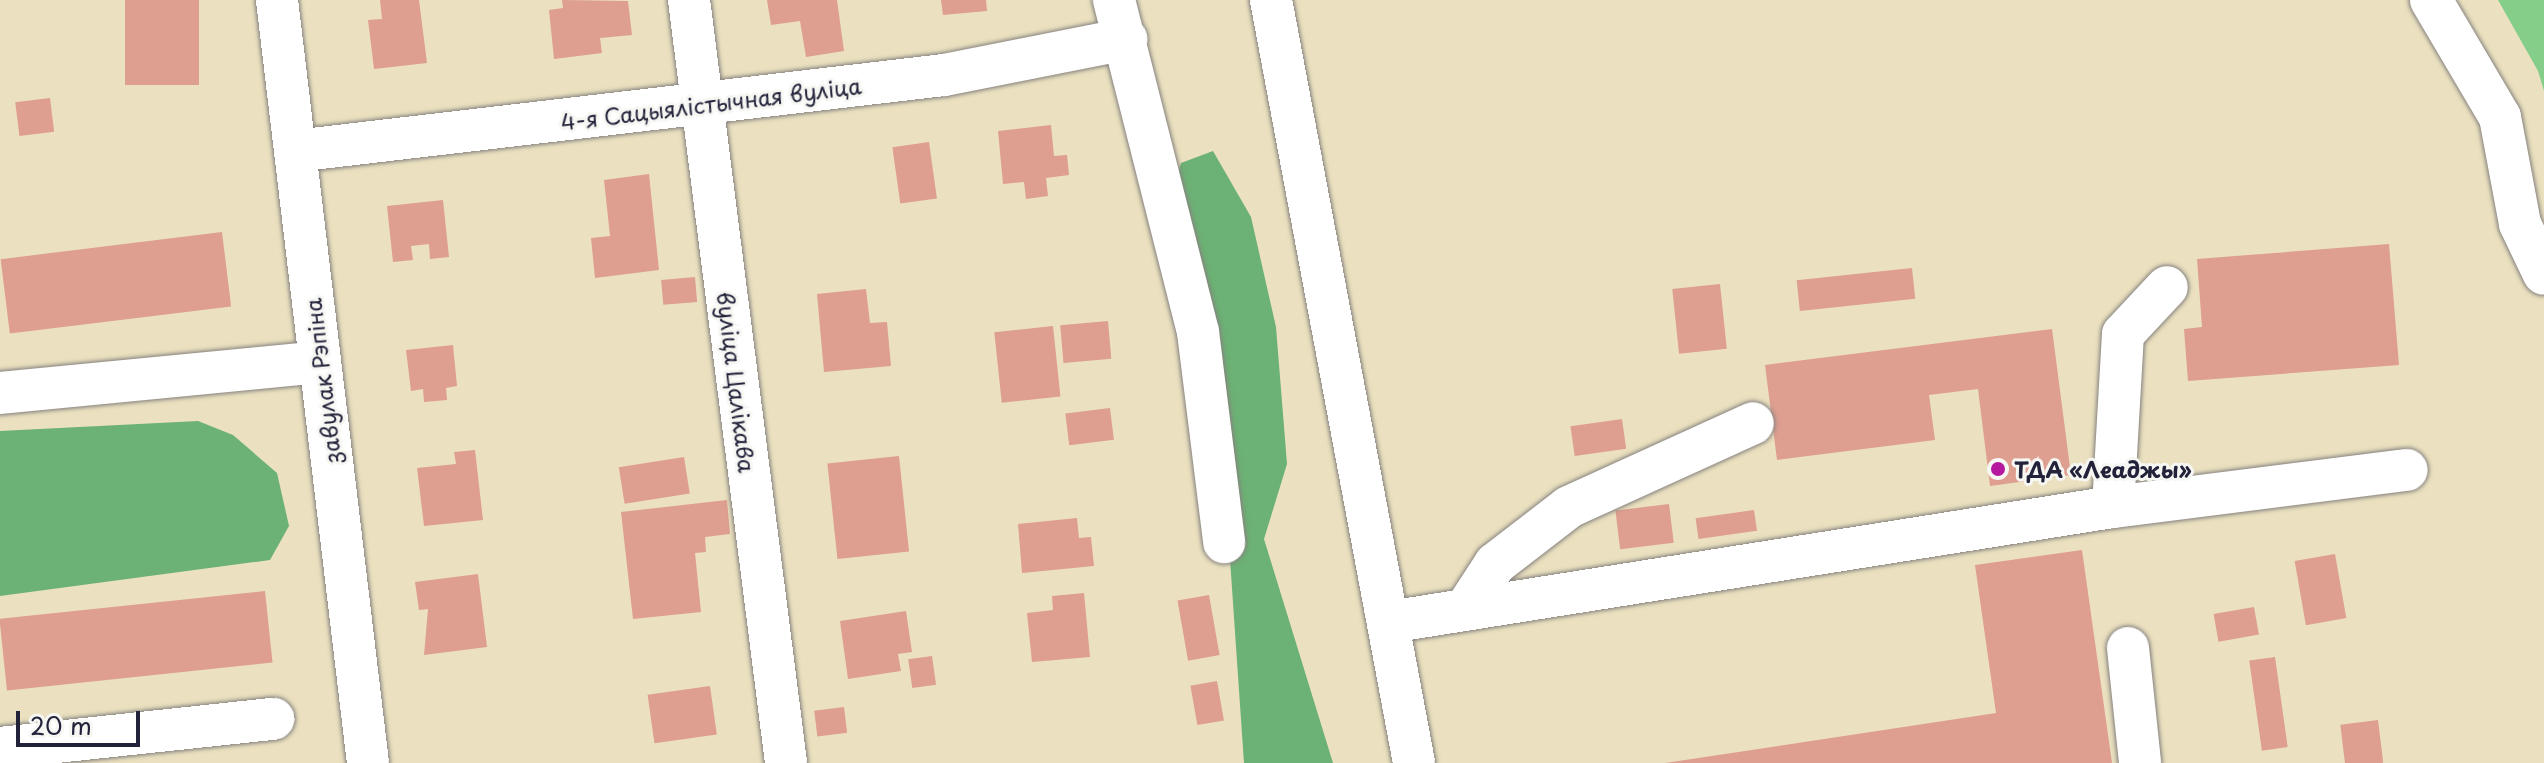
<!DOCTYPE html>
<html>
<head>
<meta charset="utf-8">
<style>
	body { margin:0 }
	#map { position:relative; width:2544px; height:763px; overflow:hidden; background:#ebe1c0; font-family:"Playpen Sans",sans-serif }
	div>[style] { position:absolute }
	.green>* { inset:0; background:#85ce89 }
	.forest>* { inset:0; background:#6cb175 }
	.building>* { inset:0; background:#de9e90; transform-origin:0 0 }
	.roads { filter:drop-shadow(0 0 2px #86827e) drop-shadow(0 0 2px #86827e) }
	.minor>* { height:42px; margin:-21px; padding:0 21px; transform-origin:21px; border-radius:21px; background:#fff }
	.dots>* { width:22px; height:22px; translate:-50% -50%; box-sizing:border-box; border:4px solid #f6f6f2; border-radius:50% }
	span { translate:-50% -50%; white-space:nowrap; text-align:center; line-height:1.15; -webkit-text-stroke:6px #f6f6f2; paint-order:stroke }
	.street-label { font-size:22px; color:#22223b }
	.poi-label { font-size:22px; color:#22223b; font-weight:700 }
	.left { translate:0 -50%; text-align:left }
	.scale { position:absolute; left:16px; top:711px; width:124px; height:36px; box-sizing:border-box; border:4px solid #22223b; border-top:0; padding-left:10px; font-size:24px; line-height:28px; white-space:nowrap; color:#22223b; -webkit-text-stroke:6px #f6f6f2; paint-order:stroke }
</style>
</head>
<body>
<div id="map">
	<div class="green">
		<div style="clip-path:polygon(2498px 0,2544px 0,2544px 91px,2538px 71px)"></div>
	</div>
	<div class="forest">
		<div style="clip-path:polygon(1213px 151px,1251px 217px,1276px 327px,1287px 464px,1264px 539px,1333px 763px,1244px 763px,1224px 472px,1172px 194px,1181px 163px)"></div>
		<div style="clip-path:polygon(198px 421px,233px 435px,277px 473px,289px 526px,270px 560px,0 596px,0 431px)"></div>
	</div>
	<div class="building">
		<div style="left:125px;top:0;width:74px;height:85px"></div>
		<div style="clip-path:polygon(380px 0,419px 0,427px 63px,374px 69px,368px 20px,382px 19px)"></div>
		<div style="clip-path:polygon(562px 0,628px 1px,632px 35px,600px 38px,602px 53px,554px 59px,549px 10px,563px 8px)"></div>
		<div style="clip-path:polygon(767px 0,837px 0,844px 51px,806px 57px,800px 21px,771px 25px)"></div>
		<div style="clip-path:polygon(941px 0,986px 0,987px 11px,943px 15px)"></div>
		<div style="left:50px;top:98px;width:34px;height:35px;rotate:83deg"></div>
		<div style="clip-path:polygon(1051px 125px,1054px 156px,1067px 155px,1069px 175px,1046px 178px,1048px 196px,1026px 199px,1024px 182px,1003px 184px,998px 131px)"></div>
		<div style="left:929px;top:142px;width:57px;height:37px;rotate:82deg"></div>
		<div style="clip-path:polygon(649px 174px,659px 270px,595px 278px,591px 238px,610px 236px,604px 180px)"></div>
		<div style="clip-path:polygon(443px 200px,449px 257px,430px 259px,429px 244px,411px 246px,413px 260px,393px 262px,387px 206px)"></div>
		<div style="left:222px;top:232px;width:75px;height:223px;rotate:83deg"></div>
		<div style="clip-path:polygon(2389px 244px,2399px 365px,2188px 381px,2184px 329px,2202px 327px,2197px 259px)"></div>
		<div style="left:1912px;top:268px;width:31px;height:116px;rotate:84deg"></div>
		<div style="left:695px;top:277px;width:25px;height:34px;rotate:85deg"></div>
		<div style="left:1720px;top:284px;width:65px;height:48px;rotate:84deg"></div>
		<div style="clip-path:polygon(866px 289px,870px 323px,887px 322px,891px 366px,824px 372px,817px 294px)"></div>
		<div style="left:1108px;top:321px;width:38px;height:48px;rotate:85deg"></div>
		<div style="left:1053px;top:326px;width:71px;height:59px;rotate:84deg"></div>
		<div style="clip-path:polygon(2052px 329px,2071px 475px,1990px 486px,1978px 389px,1929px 395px,1935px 440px,1777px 460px,1765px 365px)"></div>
		<div style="clip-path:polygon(453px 345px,457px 386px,446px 388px,447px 400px,424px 402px,423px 389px,411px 391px,406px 350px)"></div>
		<div style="left:1110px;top:408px;width:32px;height:45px;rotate:83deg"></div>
		<div style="left:1622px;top:419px;width:30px;height:52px;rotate:82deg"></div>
		<div style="clip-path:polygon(475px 450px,483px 520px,424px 526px,417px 468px,456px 464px,454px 452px)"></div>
		<div style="left:899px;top:456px;width:96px;height:72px;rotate:84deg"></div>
		<div style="left:684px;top:457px;width:37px;height:66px;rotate:81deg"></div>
		<div style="clip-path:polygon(727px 500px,730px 534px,705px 537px,706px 552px,695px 553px,701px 612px,633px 619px,621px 512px)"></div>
		<div style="left:1669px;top:504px;width:39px;height:54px;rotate:83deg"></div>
		<div style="left:1754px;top:510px;width:21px;height:59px;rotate:82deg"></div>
		<div style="clip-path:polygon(1077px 518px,1079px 538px,1091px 537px,1094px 566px,1022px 573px,1018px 524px)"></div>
		<div style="clip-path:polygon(2082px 550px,2112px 763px,1665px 763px,1996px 713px,1975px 565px)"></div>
		<div style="left:2335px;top:554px;width:65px;height:41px;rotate:80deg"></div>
		<div style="clip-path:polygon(478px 574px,487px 647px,424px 655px,428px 609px,419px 610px,415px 582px)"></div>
		<div style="left:265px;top:591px;width:72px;height:267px;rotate:84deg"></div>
		<div style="clip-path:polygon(1084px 593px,1090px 657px,1032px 662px,1027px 613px,1053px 610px,1052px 596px)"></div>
		<div style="left:1209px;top:595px;width:61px;height:32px;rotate:80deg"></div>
		<div style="left:2254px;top:607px;width:28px;height:41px;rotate:80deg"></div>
		<div style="clip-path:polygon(906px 611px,912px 652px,898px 654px,901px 671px,848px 679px,840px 621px)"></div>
		<div style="left:932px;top:656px;width:29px;height:24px;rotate:82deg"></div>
		<div style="left:2275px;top:657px;width:91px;height:26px;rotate:82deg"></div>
		<div style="left:1217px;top:681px;width:40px;height:27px;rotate:80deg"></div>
		<div style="left:710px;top:686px;width:49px;height:63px;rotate:82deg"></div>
		<div style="left:844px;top:707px;width:26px;height:30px;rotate:83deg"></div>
		<div style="left:2378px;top:720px;width:43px;height:38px;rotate:83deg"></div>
	</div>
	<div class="roads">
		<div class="minor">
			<div style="left:277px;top:0;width:768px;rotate:83.2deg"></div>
			<div style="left:689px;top:0;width:769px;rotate:82.75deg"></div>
			<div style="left:1114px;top:0;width:342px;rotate:75.8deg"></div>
			<div style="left:1198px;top:332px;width:212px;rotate:82.9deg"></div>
			<div style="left:1271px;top:0;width:776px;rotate:79.38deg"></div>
			<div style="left:2431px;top:0;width:136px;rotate:59.5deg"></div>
			<div style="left:2500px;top:117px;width:109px;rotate:79.4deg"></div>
			<div style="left:2520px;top:224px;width:55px;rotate:64.4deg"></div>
			<div style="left:295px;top:151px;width:653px;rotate:-6.68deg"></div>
			<div style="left:944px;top:75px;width:186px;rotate:-11.2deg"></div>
			<div style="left:0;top:393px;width:321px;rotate:-5.5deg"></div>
			<div style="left:2113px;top:507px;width:296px;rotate:-7.2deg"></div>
			<div style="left:1465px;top:610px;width:55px;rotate:-56.9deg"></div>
			<div style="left:1495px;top:564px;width:93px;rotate:-37.6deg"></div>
			<div style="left:1569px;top:507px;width:202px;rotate:-24.5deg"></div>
			<div style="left:1389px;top:622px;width:733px;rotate:-9.03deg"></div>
			<div style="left:2113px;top:507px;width:173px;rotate:-86.7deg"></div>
			<div style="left:2123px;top:334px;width:64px;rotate:-46.9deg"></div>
			<div style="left:2128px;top:648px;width:116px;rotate:84deg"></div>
			<div style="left:0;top:748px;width:275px;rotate:-6.1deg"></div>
		</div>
	</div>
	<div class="dots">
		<div style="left:1998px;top:469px;background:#b5179e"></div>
	</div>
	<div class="street-label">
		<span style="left:711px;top:103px;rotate:-7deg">4-я Сацыялістычная вуліца</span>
		<span style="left:322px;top:381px;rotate:-97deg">завулак Рэпіна</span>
		<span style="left:737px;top:382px;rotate:83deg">вуліца Цалікава</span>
	</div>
	<div class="poi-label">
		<span class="left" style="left:2014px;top:469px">ТДА «Леаджы»</span>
	</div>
	<div class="scale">20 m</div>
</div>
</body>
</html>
